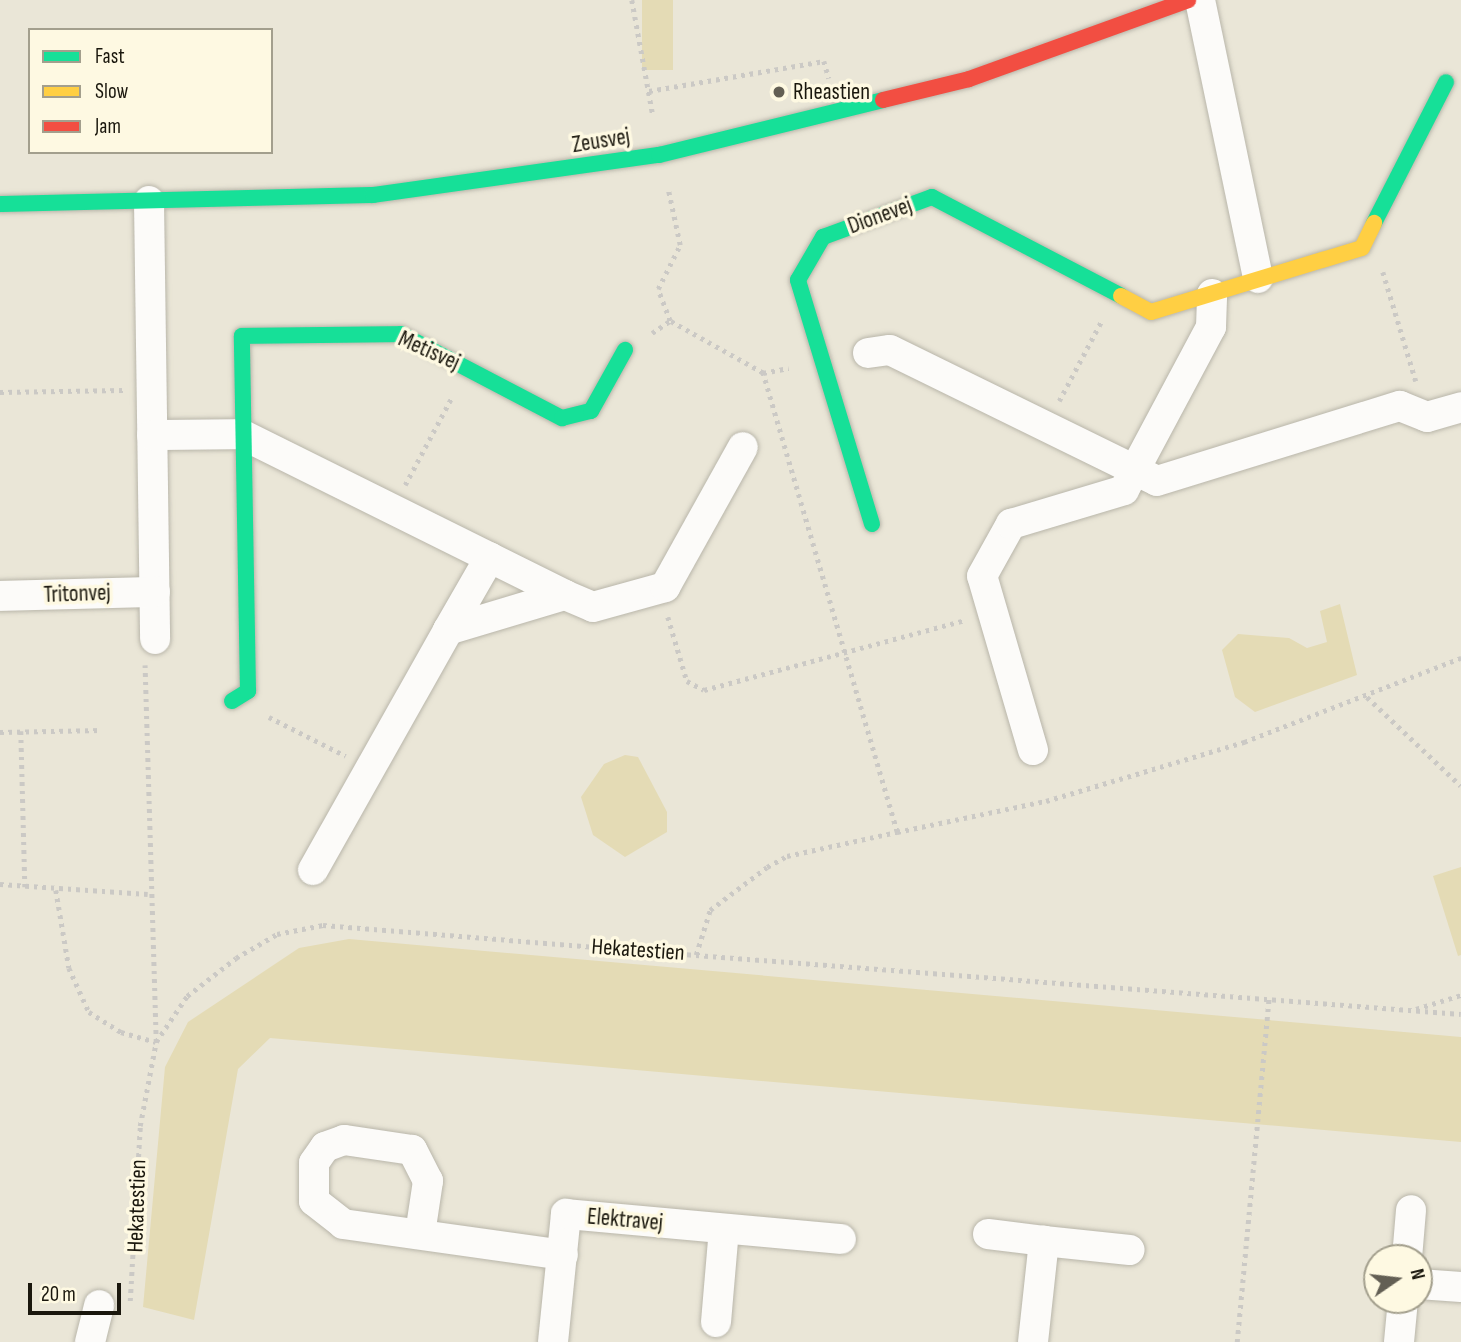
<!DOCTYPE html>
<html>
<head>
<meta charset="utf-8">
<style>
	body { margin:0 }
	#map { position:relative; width:1461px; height:1342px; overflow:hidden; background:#eae6d7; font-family:"Sofia Sans Condensed",sans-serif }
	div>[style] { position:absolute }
	.green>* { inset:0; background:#e4dbb5; transform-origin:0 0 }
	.path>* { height:4.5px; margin-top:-2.25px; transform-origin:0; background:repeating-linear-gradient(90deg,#cbc9c5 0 3.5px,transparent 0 8.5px) }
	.roads { filter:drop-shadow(0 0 2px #b9b6aa) drop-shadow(0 0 2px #b9b6aa) }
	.street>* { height:30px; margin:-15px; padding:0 15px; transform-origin:15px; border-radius:15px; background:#fcfbf9 }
	.fast>* { height:16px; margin:-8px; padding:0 8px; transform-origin:8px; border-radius:8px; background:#16e098 }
	.slow>* { height:16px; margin:-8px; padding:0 8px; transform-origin:8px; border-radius:8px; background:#ffcf43 }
	.jam>* { height:16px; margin:-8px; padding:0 8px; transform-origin:8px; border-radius:8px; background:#f24e42 }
	.dots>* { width:19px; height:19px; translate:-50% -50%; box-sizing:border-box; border:4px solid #fef9e2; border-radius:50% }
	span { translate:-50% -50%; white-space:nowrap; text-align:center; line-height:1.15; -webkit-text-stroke:7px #fef9e2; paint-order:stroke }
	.poi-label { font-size:23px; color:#1a170d }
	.left { translate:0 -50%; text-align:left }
	.street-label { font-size:23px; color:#1a170d }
	.legend { position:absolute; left:28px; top:28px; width:245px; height:126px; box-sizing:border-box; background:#fef9e2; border:2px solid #a39f8d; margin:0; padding:9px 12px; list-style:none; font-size:21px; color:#1a170d }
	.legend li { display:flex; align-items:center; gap:14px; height:35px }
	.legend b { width:35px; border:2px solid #a39f8d }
	.north { position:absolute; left:1363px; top:1244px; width:70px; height:70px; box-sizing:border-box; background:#fef9e2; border:2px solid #a39f8d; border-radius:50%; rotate:76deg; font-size:19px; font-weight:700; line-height:28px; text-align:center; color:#1a170d }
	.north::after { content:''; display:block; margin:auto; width:24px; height:32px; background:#635f54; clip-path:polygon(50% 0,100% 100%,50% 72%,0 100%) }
	.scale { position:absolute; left:28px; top:1283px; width:93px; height:32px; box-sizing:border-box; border:4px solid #1a170d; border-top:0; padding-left:9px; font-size:21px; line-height:24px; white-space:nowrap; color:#1a170d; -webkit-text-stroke:5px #fef9e2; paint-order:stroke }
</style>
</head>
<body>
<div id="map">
	<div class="green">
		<div style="left:642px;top:0;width:31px;height:70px"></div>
		<div style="clip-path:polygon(1340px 604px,1357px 675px,1255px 712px,1235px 697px,1222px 650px,1238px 634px,1289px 638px,1307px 648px,1327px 642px,1320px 611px)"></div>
		<div style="clip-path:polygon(625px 755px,638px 757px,667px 812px,667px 832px,625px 857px,593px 835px,581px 797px,604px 764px)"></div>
		<div style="clip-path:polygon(1461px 867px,1461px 955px,1458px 956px,1433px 876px)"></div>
		<div style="clip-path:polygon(349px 939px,1461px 1037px,1461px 1142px,270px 1038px,238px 1069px,194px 1320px,143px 1307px,165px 1067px,188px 1022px,299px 948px)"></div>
	</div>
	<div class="path">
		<div style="left:632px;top:0;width:117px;rotate:79.7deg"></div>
		<div style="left:649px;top:91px;width:178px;rotate:-9.7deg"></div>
		<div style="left:824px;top:61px;width:18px;rotate:74deg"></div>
		<div style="left:1383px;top:272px;width:114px;rotate:73.2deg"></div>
		<div style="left:652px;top:333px;width:22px;rotate:-34deg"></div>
		<div style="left:763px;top:373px;width:26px;rotate:-11deg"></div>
		<div style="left:0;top:392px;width:123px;rotate:-0.9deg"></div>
		<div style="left:1059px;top:401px;width:89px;rotate:-62deg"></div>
		<div style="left:405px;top:485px;width:100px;rotate:-61.9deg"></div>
		<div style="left:668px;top:617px;width:67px;rotate:73.5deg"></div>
		<div style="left:687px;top:681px;width:19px;rotate:28deg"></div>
		<div style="left:704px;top:690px;width:271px;rotate:-15deg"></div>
		<div style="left:1367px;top:697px;width:129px;rotate:43.4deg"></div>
		<div style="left:269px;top:717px;width:86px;rotate:26.9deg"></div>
		<div style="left:21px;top:731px;width:156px;rotate:88.5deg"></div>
		<div style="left:0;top:732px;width:102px;rotate:-1.1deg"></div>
		<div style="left:897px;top:832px;width:152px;rotate:-11.8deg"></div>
		<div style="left:1046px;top:801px;width:207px;rotate:-16.6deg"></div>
		<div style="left:1244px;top:742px;width:233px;rotate:-21.2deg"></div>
		<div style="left:0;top:884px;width:148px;rotate:3.9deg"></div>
		<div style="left:56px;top:890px;width:79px;rotate:80.5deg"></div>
		<div style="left:69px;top:968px;width:48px;rotate:65.6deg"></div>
		<div style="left:89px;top:1012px;width:38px;rotate:32deg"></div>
		<div style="left:121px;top:1032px;width:36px;rotate:16deg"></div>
		<div style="left:156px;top:1042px;width:377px;rotate:-91.7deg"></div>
		<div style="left:696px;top:955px;width:767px;rotate:4.41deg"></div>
		<div style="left:1416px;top:1009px;width:47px;rotate:-17.3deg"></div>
		<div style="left:130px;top:1301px;width:175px;rotate:-86.7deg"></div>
		<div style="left:140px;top:1126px;width:86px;rotate:-79.2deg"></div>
		<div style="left:156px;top:1042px;width:55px;rotate:-56deg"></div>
		<div style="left:187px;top:996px;width:62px;rotate:-37.8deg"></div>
		<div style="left:236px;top:958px;width:48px;rotate:-30.3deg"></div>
		<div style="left:277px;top:934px;width:47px;rotate:-11.1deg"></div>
		<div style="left:323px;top:925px;width:374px;rotate:4.6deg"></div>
		<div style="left:696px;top:955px;width:47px;rotate:-72.7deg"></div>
		<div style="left:710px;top:910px;width:71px;rotate:-37deg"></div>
		<div style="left:767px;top:867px;width:23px;rotate:-29deg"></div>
		<div style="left:787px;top:856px;width:113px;rotate:-12.3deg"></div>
		<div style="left:897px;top:832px;width:478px;rotate:-106.3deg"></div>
		<div style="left:763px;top:373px;width:107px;rotate:-150.8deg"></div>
		<div style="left:670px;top:321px;width:34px;rotate:-111deg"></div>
		<div style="left:658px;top:289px;width:49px;rotate:-63.4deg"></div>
		<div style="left:680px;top:245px;width:57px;rotate:-102.1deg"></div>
		<div style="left:1237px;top:1342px;width:345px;rotate:-84.7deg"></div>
	</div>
	<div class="roads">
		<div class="street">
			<div style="left:1200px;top:0;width:284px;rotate:78.2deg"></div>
			<div style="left:149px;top:201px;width:438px;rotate:89.2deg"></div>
			<div style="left:868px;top:353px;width:22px;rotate:-8deg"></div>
			<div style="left:890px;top:350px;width:297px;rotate:26.1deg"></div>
			<div style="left:1157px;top:481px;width:254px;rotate:-17.2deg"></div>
			<div style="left:1400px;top:406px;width:29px;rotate:22deg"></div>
			<div style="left:1427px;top:417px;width:35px;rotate:-16deg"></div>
			<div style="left:152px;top:435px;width:89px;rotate:-0.6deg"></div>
			<div style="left:241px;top:434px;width:362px;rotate:26.4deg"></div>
			<div style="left:0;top:596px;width:155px;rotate:-1.5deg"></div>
			<div style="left:448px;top:630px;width:84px;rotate:-60.1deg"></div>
			<div style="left:1033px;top:750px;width:181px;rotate:-106.3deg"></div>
			<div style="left:982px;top:576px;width:60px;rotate:-60.9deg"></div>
			<div style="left:1011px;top:524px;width:118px;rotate:-16.7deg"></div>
			<div style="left:1124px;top:490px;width:185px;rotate:-61.9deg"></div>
			<div style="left:1211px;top:327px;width:33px;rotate:-88deg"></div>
			<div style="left:313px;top:870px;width:275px;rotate:-60.6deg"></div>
			<div style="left:448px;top:630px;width:122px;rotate:-16.7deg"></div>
			<div style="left:565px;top:595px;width:30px;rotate:23deg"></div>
			<div style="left:593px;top:607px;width:75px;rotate:-15.5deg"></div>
			<div style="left:665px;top:587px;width:160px;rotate:-60.9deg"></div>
			<div style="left:420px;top:1234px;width:54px;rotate:-81.4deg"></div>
			<div style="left:428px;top:1181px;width:35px;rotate:-117deg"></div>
			<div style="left:412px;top:1150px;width:69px;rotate:-171.6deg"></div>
			<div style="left:344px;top:1140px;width:20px;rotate:160deg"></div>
			<div style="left:325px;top:1147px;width:19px;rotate:125deg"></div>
			<div style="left:314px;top:1163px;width:38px;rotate:90deg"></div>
			<div style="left:314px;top:1201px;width:37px;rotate:38deg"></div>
			<div style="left:343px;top:1224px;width:222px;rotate:8deg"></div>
			<div style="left:988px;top:1234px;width:56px;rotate:7.1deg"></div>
			<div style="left:1407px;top:1258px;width:48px;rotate:-85.2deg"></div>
			<div style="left:1419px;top:1284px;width:42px;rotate:4.1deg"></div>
			<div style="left:716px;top:1322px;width:93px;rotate:-85.1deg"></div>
			<div style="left:90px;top:1342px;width:38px;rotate:-76deg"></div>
			<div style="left:553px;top:1342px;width:129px;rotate:-84.2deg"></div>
			<div style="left:566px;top:1214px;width:276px;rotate:5.2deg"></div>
			<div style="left:1033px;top:1342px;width:102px;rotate:-83.8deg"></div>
			<div style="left:1044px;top:1241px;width:86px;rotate:6deg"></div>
			<div style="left:1399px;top:1342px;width:42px;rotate:-84.6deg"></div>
		</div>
		<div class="fast">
			<div style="left:0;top:204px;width:373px;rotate:-1.4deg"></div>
			<div style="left:373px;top:195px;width:289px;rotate:-8deg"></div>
			<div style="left:659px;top:155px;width:231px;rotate:-13.8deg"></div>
			<div style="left:1374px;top:223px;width:158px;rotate:-62.9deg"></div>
			<div style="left:872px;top:524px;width:255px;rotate:-106.9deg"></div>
			<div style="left:798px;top:280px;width:50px;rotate:-59.8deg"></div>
			<div style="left:823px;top:237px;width:116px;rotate:-20.2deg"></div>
			<div style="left:932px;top:197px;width:213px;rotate:27.6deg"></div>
			<div style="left:232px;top:701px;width:19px;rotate:-32deg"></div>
			<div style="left:248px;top:691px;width:355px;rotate:-91deg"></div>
			<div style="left:242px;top:336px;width:159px;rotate:-0.7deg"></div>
			<div style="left:401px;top:334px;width:182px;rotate:27.6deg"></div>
			<div style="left:562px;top:418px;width:30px;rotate:-14deg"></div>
			<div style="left:591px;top:411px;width:70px;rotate:-60.9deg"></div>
		</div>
		<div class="slow">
			<div style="left:1121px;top:296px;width:34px;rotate:28deg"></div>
			<div style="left:1151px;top:312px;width:220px;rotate:-16.9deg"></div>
			<div style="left:1362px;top:248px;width:28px;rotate:-64deg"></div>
		</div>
		<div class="jam">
			<div style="left:883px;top:100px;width:89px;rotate:-13.7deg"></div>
			<div style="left:969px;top:79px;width:233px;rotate:-19.8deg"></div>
		</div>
	</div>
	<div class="dots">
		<div style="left:779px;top:92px;background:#635f54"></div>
	</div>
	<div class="poi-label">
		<span class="left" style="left:793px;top:92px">Rheastien</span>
	</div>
	<div class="street-label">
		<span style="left:601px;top:141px;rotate:-9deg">Zeusvej</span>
		<span style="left:880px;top:216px;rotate:-20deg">Dionevej</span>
		<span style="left:429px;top:351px;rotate:24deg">Metisvej</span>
		<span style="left:77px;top:594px;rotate:-2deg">Tritonvej</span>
		<span style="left:638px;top:950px;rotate:4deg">Hekatestien</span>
		<span style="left:137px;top:1206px;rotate:-88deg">Hekatestien</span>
		<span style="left:625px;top:1220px;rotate:5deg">Elektravej</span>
	</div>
	<ul class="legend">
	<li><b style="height:9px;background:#16e098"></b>Fast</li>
	<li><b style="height:9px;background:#ffcf43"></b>Slow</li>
	<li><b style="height:9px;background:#f24e42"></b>Jam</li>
	</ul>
	<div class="north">N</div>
	<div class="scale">20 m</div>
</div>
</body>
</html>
